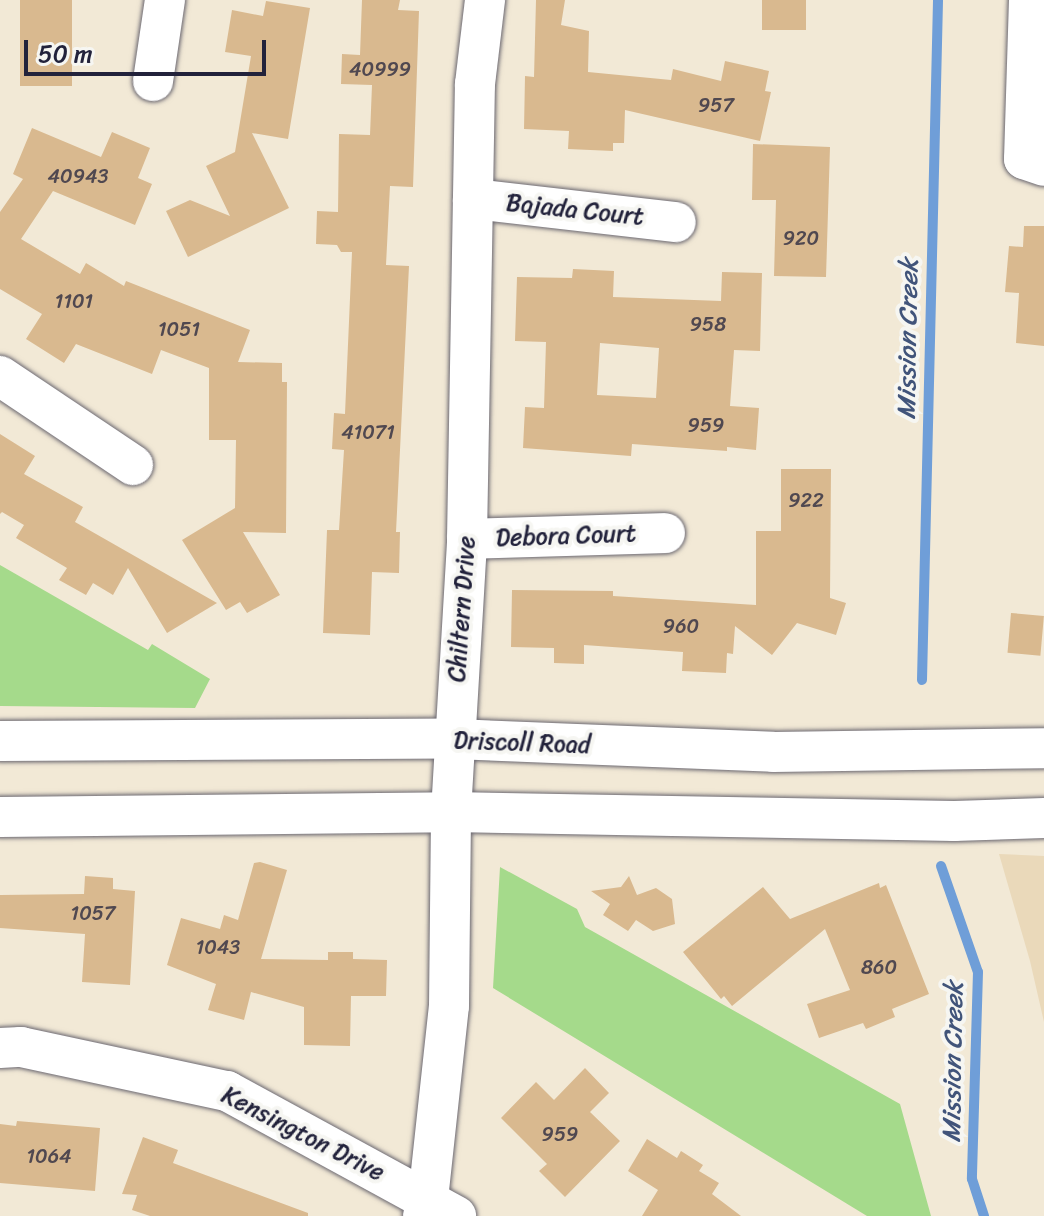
<!DOCTYPE html>
<html>
<head>
<meta charset="utf-8">
<style>
	body { margin:0 }
	#map { position:relative; width:1044px; height:1216px; overflow:hidden; background:#f2e9d6; font-family:Sriracha,sans-serif }
	div>[style] { position:absolute }
	.built>* { inset:0; background:#ead9ba }
	.green>* { inset:0; background:#a5da8b }
	.stream>* { height:10px; margin:-5px; padding:0 5px; transform-origin:5px; border-radius:5px; background:#6f9ed8 }
	.building>* { inset:0; background:#d9b98f; transform-origin:0 0 }
	.roads { filter:drop-shadow(0 0 2px #6b6871) drop-shadow(0 0 2px #6b6871) }
	.minor>* { height:40px; margin:-20px; padding:0 20px; transform-origin:20px; border-radius:20px; background:#fff }
	span { translate:-50% -50%; white-space:nowrap; text-align:center; line-height:1.15; -webkit-text-stroke:8px #f6f6f2; paint-order:stroke }
	.number-label { font-size:20px; color:#504850 }
	.number-label span { -webkit-text-stroke-width:0 }
	.street-label { font-size:24px; color:#22223b }
	.water-label { font-size:26px; color:#41547a; font-style:italic }
	.scale { position:absolute; left:24px; top:40px; width:242px; height:36px; box-sizing:border-box; border:4px solid #22223b; border-top:0; padding-left:10px; font-size:24px; line-height:28px; white-space:nowrap; color:#22223b; -webkit-text-stroke:6px #f6f6f2; paint-order:stroke }
</style>
</head>
<body>
<div id="map">
	<div class="built">
		<div style="clip-path:polygon(999px 854px,1044px 856px,1044px 1022px,1030px 961px)"></div>
	</div>
	<div class="green">
		<div style="clip-path:polygon(0 565px,148px 650px,152px 644px,210px 679px,195px 708px,0 706px)"></div>
		<div style="clip-path:polygon(500px 867px,577px 909px,585px 927px,900px 1104px,931px 1216px,867px 1216px,493px 988px)"></div>
	</div>
	<div class="stream">
		<div style="left:922px;top:680px;width:680px;rotate:-88.65deg"></div>
		<div style="left:941px;top:866px;width:112px;rotate:70.8deg"></div>
		<div style="left:978px;top:972px;width:207px;rotate:91.7deg"></div>
		<div style="left:972px;top:1179px;width:39px;rotate:72deg"></div>
	</div>
	<div class="building">
		<div style="left:20px;top:0;width:52px;height:86px"></div>
		<div style="clip-path:polygon(362px 0,400px 0,398px 10px,419px 11px,413px 187px,390px 186px,386px 265px,409px 266px,396px 532px,400px 532px,399px 573px,372px 572px,370px 635px,323px 633px,327px 530px,339px 530px,344px 450px,332px 449px,334px 413px,345px 414px,352px 252px,341px 252px,337px 245px,316px 244px,317px 211px,338px 212px,339px 134px,370px 135px,372px 85px,341px 84px,342px 54px,360px 55px)"></div>
		<div style="clip-path:polygon(536px 0,565px 0,561px 25px,589px 31px,588px 72px,671px 80px,673px 69px,721px 81px,725px 61px,769px 71px,765px 91px,771px 92px,760px 141px,625px 110px,624px 143px,613px 143px,613px 151px,568px 149px,569px 131px,524px 129px,525px 76px,534px 77px)"></div>
		<div style="left:762px;top:0;width:44px;height:30px"></div>
		<div style="clip-path:polygon(266px 1px,310px 8px,288px 139px,252px 133px,289px 208px,188px 257px,166px 211px,190px 200px,230px 216px,206px 166px,235px 152px,251px 56px,225px 52px,232px 10px,263px 16px)"></div>
		<div style="clip-path:polygon(32px 128px,101px 157px,112px 132px,150px 148px,138px 178px,152px 184px,135px 225px,53px 191px,21px 239px,80px 274px,86px 263px,124px 286px,126px 281px,250px 330px,238px 362px,282px 363px,282px 382px,287px 382px,286px 533px,243px 532px,280px 595px,247px 613px,240px 602px,226px 610px,182px 540px,235px 508px,236px 440px,209px 440px,209px 368px,161px 350px,152px 374px,76px 344px,64px 363px,26px 339px,42px 314px,0 289px,0 212px,23px 179px,13px 174px)"></div>
		<div style="clip-path:polygon(753px 144px,830px 147px,826px 277px,774px 276px,776px 200px,752px 200px)"></div>
		<div style="clip-path:polygon(1024px 226px,1044px 226px,1044px 346px,1016px 343px,1019px 293px,1005px 292px,1009px 246px,1023px 247px)"></div>
		<div style="clip-path:polygon(evenodd,573px 269px,614px 271px,613px 297px,721px 301px,722px 272px,762px 273px,760px 351px,734px 350px,730px 406px,759px 408px,756px 450px,727px 447px,727px 451px,632px 444px,631px 456px,523px 448px,525px 407px,544px 408px,546px 342px,515px 341px,517px 277px,572px 278px,573px 269px,600px 343px,659px 348px,656px 398px,597px 395px,600px 343px)"></div>
		<div style="clip-path:polygon(0 434px,35px 456px,24px 474px,83px 507px,75px 522px,217px 603px,167px 633px,128px 568px,113px 595px,93px 583px,86px 595px,59px 580px,67px 568px,16px 538px,24px 525px,2px 512px,0 514px)"></div>
		<div style="clip-path:polygon(781px 469px,831px 469px,830px 598px,846px 603px,836px 635px,797px 623px,772px 655px,735px 626px,733px 654px,727px 653px,726px 673px,682px 671px,683px 652px,584px 645px,584px 664px,554px 663px,554px 648px,511px 647px,512px 590px,613px 591px,613px 596px,756px 605px,756px 531px,781px 531px)"></div>
		<div style="left:1011px;top:613px;width:33px;height:40px;rotate:5deg"></div>
		<div style="clip-path:polygon(260px 862px,287px 870px,261px 959px,328px 960px,328px 952px,353px 952px,353px 959px,387px 960px,386px 996px,351px 996px,350px 1046px,304px 1045px,304px 1007px,251px 992px,244px 1020px,208px 1010px,216px 984px,167px 965px,181px 918px,220px 929px,224px 915px,238px 920px,254px 863px)"></div>
		<div style="clip-path:polygon(85px 876px,113px 878px,113px 889px,135px 891px,130px 985px,82px 982px,85px 934px,0 928px,0 895px,84px 894px)"></div>
		<div style="clip-path:polygon(629px 876px,637px 895px,656px 888px,672px 899px,675px 924px,653px 931px,636px 920px,628px 931px,603px 915px,610px 904px,591px 891px,621px 887px)"></div>
		<div style="clip-path:polygon(879px 883px,880px 888px,886px 885px,929px 994px,892px 1009px,895px 1017px,866px 1029px,863px 1023px,819px 1038px,807px 1004px,850px 990px,825px 929px,732px 1006px,724px 996px,721px 999px,683px 952px,763px 887px,790px 919px)"></div>
		<div style="clip-path:polygon(585px 1068px,609px 1093px,590px 1112px,620px 1141px,565px 1197px,539px 1171px,547px 1164px,501px 1118px,536px 1082px,554px 1100px)"></div>
		<div style="clip-path:polygon(17px 1121px,100px 1128px,95px 1191px,0 1183px,0 1124px,16px 1126px)"></div>
		<div style="clip-path:polygon(143px 1137px,178px 1150px,173px 1163px,308px 1213px,308px 1216px,150px 1216px,132px 1210px,137px 1195px,122px 1194px)"></div>
		<div style="clip-path:polygon(647px 1139px,677px 1158px,681px 1151px,703px 1165px,699px 1171px,719px 1183px,712px 1194px,741px 1216px,642px 1216px,658px 1190px,628px 1171px)"></div>
	</div>
	<div class="roads">
		<div class="minor">
			<div style="left:1029px;top:0;width:159px;rotate:91.8deg"></div>
			<div style="left:1024px;top:159px;width:21px;rotate:19deg"></div>
			<div style="left:153px;top:81px;width:82px;rotate:-81.6deg"></div>
			<div style="left:473px;top:199px;width:204px;rotate:6.5deg"></div>
			<div style="left:0;top:376px;width:160px;rotate:33.8deg"></div>
			<div style="left:467px;top:539px;width:198px;rotate:-1.7deg"></div>
			<div style="left:0;top:741px;width:454px;rotate:-0.3deg"></div>
			<div style="left:454px;top:739px;width:319px;rotate:2.3deg"></div>
			<div style="left:773px;top:752px;width:271px;rotate:-0.8deg"></div>
			<div style="left:0;top:817px;width:451px;rotate:-0.6deg"></div>
			<div style="left:451px;top:812px;width:503px;rotate:1.03deg"></div>
			<div style="left:954px;top:821px;width:90px;rotate:-1.9deg"></div>
			<div style="left:0;top:1048px;width:21px;rotate:-3deg"></div>
			<div style="left:21px;top:1047px;width:211px;rotate:12.1deg"></div>
			<div style="left:227px;top:1091px;width:261px;rotate:28.6deg"></div>
			<div style="left:423px;top:1216px;width:18px;rotate:-74deg"></div>
			<div style="left:428px;top:1199px;width:194px;rotate:-83.8deg"></div>
			<div style="left:449px;top:1006px;width:194px;rotate:-89.4deg"></div>
			<div style="left:451px;top:812px;width:273px;rotate:-86.6deg"></div>
			<div style="left:467px;top:539px;width:455px;rotate:-89deg"></div>
			<div style="left:475px;top:84px;width:85px;rotate:-83.2deg"></div>
		</div>
	</div>
	<div class="number-label">
		<span style="left:380px;top:69px">40999</span>
		<span style="left:716px;top:105px">957</span>
		<span style="left:78px;top:176px">40943</span>
		<span style="left:801px;top:238px">920</span>
		<span style="left:74px;top:301px">1101</span>
		<span style="left:708px;top:324px">958</span>
		<span style="left:179px;top:329px">1051</span>
		<span style="left:706px;top:425px">959</span>
		<span style="left:368px;top:432px">41071</span>
		<span style="left:806px;top:500px">922</span>
		<span style="left:681px;top:626px">960</span>
		<span style="left:93px;top:913px">1057</span>
		<span style="left:218px;top:947px">1043</span>
		<span style="left:879px;top:967px">860</span>
		<span style="left:560px;top:1134px">959</span>
		<span style="left:49px;top:1156px">1064</span>
	</div>
	<div class="street-label">
		<span style="left:575px;top:210px;rotate:6deg">Bajada Court</span>
		<span style="left:566px;top:536px;rotate:-2deg">Debora Court</span>
		<span style="left:462px;top:609px;rotate:-86deg">Chiltern Drive</span>
		<span style="left:522px;top:743px;rotate:2deg">Driscoll Road</span>
		<span style="left:303px;top:1134px;rotate:27deg">Kensington Drive</span>
	</div>
	<div class="water-label">
		<span style="left:908px;top:339px;rotate:-89deg">Mission Creek</span>
		<span style="left:953px;top:1062px;rotate:-89deg">Mission Creek</span>
	</div>
	<div class="scale">50 m</div>
</div>
</body>
</html>
